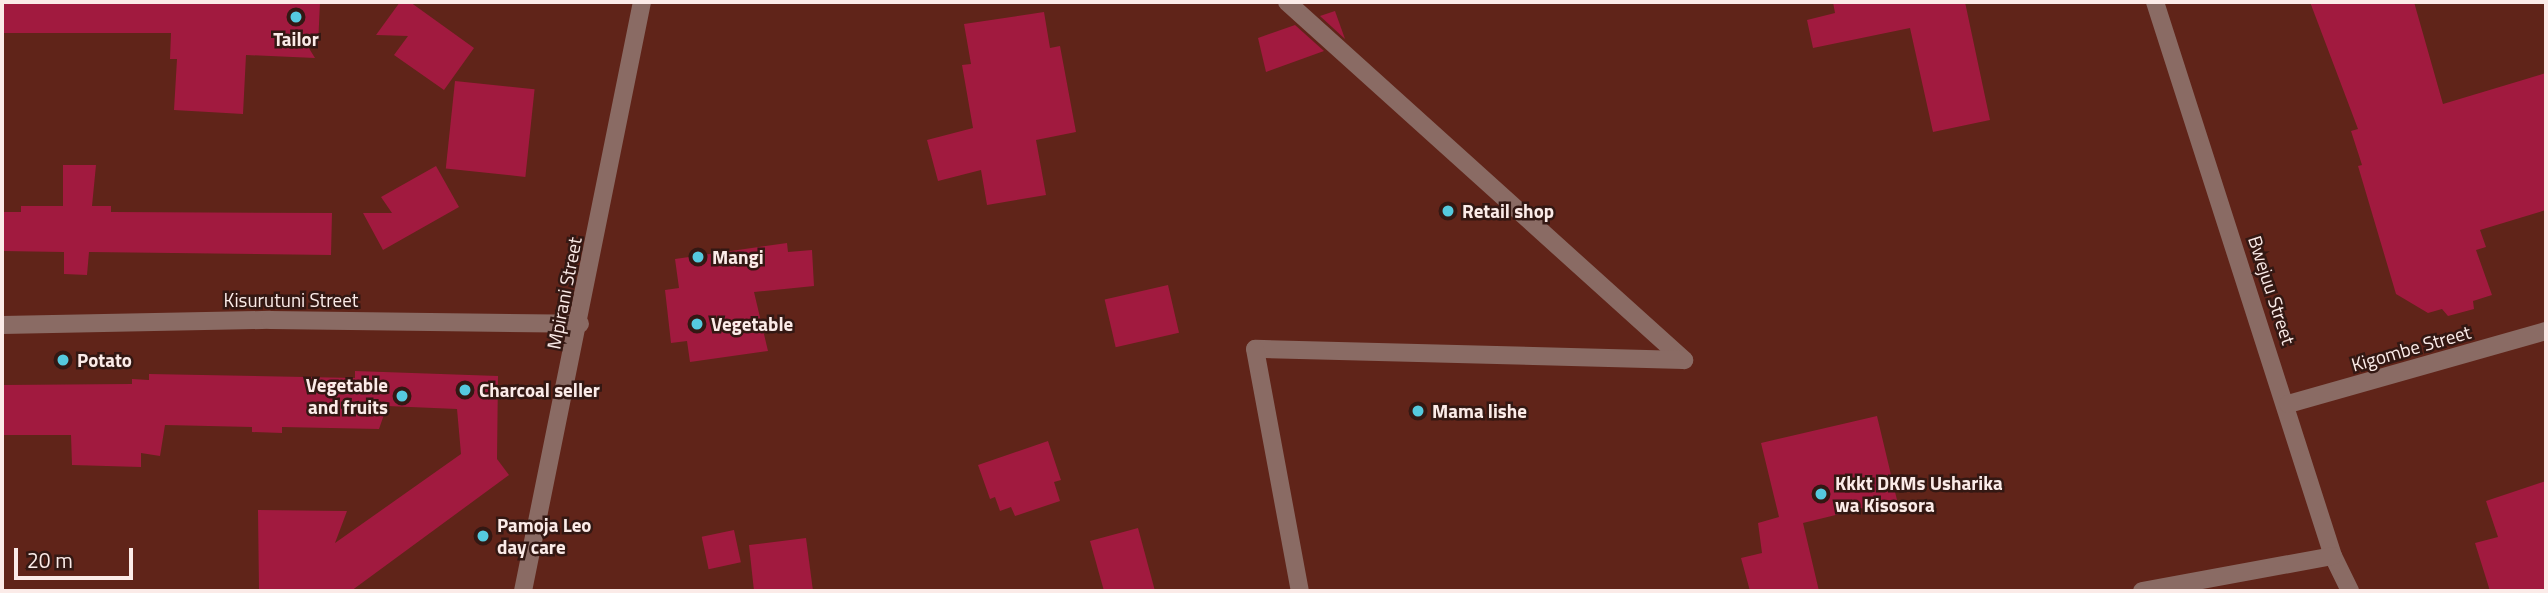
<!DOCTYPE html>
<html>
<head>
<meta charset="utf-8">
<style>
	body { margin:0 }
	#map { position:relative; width:2548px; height:593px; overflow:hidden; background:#602419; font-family:"Titillium Web",sans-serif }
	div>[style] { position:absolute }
	.building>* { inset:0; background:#a11a3f; transform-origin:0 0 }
	.minor>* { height:18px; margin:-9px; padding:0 9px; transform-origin:9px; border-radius:9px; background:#8a6b64 }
	.dots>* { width:19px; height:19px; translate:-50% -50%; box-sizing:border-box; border:4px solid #331813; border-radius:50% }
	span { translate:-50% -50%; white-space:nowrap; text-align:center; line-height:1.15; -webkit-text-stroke:5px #331813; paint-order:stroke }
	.poi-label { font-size:19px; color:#fbebe8; font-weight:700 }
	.left { translate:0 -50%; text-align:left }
	.right { translate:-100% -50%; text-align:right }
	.street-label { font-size:19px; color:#fbebe8 }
	.frame { position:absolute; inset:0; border:4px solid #fbebe8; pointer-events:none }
	.scale { position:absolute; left:14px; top:548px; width:119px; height:32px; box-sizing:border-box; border:4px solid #fbebe8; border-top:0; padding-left:9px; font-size:21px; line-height:24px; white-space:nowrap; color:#fbebe8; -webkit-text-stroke:5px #331813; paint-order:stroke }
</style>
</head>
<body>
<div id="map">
	<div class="building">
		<div style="clip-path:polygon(2px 2px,320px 2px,318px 46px,302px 37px,315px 58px,246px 55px,243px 114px,174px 110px,177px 59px,170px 59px,171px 33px,2px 33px)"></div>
		<div style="clip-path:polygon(400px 2px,410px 2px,474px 48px,444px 90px,394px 55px,408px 36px,376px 35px)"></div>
		<div style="clip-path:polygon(1833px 2px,1965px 2px,1990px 120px,1933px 132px,1910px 28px,1813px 48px,1807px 20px,1835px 13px)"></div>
		<div style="clip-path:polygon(2310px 2px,2414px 2px,2443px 104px,2546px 73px,2546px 210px,2480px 230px,2486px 247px,2476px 250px,2492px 295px,2473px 301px,2474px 309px,2448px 316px,2442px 309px,2428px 313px,2396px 294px,2358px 166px,2362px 165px,2351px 131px,2358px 129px)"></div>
		<div style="clip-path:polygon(1335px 11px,1345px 39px,1320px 16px)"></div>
		<div style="clip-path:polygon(1044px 12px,1050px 48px,1060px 46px,1076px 132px,1036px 140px,1046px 195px,987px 205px,981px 170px,938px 181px,927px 140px,973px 128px,962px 65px,971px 64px,964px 24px)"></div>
		<div style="clip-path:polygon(1295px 25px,1324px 51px,1266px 72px,1258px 38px)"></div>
		<div style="left:455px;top:81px;width:80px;height:88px;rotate:6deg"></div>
		<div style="clip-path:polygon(63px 165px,96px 165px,92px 206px,111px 206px,111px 212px,332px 213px,331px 255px,89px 252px,87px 275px,64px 274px,64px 252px,2px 251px,2px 212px,21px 212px,21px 206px,63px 206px)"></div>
		<div style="clip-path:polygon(436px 166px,459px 207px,383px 250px,363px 213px,392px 213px,381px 197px)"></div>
		<div style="clip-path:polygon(787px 243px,788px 252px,812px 250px,814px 286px,754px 292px,768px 351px,690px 362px,687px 341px,671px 343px,665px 290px,679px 288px,675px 259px)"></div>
		<div style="left:1168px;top:285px;width:49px;height:65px;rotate:77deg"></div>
		<div style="clip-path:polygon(355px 371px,498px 376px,497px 459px,509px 475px,351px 591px,259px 591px,258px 510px,347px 511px,335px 543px,461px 454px,457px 409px,387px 406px,379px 429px,282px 427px,282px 433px,252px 432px,252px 427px,165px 425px,160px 456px,141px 453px,141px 467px,72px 465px,71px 435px,2px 435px,2px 385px,132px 384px,132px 379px,149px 380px,149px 374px,355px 378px)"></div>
		<div style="clip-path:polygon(1877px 416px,1897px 500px,1803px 523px,1819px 591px,1750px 591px,1741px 558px,1762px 553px,1758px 523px,1779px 517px,1761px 443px)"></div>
		<div style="clip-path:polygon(1048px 441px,1061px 480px,1054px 482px,1060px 501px,1015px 516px,1011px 507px,1000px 511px,995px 497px,990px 499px,978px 465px)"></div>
		<div style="clip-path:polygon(2546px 481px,2546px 591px,2490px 591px,2475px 543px,2498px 537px,2486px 501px)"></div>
		<div style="clip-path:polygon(1138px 528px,1155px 591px,1104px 591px,1090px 541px)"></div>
		<div style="left:734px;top:530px;width:33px;height:33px;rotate:78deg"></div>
		<div style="clip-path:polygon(806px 538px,813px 591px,754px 591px,749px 545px)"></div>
	</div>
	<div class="minor">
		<div style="left:1287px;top:2px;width:535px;rotate:42.04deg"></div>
		<div style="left:1684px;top:360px;width:429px;rotate:-178.5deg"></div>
		<div style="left:1255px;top:349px;width:246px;rotate:79.5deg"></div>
		<div style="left:2155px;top:2px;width:582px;rotate:72.19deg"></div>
		<div style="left:2333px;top:556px;width:39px;rotate:64deg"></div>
		<div style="left:2px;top:325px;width:268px;rotate:-1.1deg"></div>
		<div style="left:270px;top:320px;width:310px;rotate:0.7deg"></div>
		<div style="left:2288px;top:404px;width:268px;rotate:-15.8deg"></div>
		<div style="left:523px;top:591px;width:601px;rotate:-78.58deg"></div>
		<div style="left:2142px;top:591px;width:194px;rotate:-10.4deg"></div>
	</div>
	<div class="dots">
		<div style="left:296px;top:17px;background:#55cadf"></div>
		<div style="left:1448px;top:211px;background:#55cadf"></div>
		<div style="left:698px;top:257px;background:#55cadf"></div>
		<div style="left:697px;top:324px;background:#55cadf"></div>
		<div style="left:63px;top:360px;background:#55cadf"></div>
		<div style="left:465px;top:390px;background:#55cadf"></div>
		<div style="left:402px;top:396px;background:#55cadf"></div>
		<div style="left:1418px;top:411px;background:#55cadf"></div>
		<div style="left:1821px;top:494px;background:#55cadf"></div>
		<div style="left:483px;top:536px;background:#55cadf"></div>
	</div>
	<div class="poi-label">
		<span style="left:296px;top:39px">Tailor</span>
		<span class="left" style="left:1462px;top:211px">Retail shop</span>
		<span class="left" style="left:712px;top:257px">Mangi</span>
		<span class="left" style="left:711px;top:324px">Vegetable</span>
		<span class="left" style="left:77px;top:360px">Potato</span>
		<span class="right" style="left:388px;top:396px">Vegetable<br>and fruits</span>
		<span class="left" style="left:479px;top:390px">Charcoal seller</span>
		<span class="left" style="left:1432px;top:411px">Mama lishe</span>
		<span class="left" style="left:1835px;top:494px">Kkkt DKMs Usharika<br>wa Kisosora</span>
		<span class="left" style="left:497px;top:536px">Pamoja Leo<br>day care</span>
	</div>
	<div class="street-label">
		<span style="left:2272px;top:290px;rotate:72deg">Bwejuu Street</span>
		<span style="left:564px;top:293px;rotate:-79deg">Mpirani Street</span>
		<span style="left:291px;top:300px">Kisurutuni Street</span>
		<span style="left:2411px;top:348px;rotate:-16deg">Kigombe Street</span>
	</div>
	<div class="frame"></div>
	<div class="scale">20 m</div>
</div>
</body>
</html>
